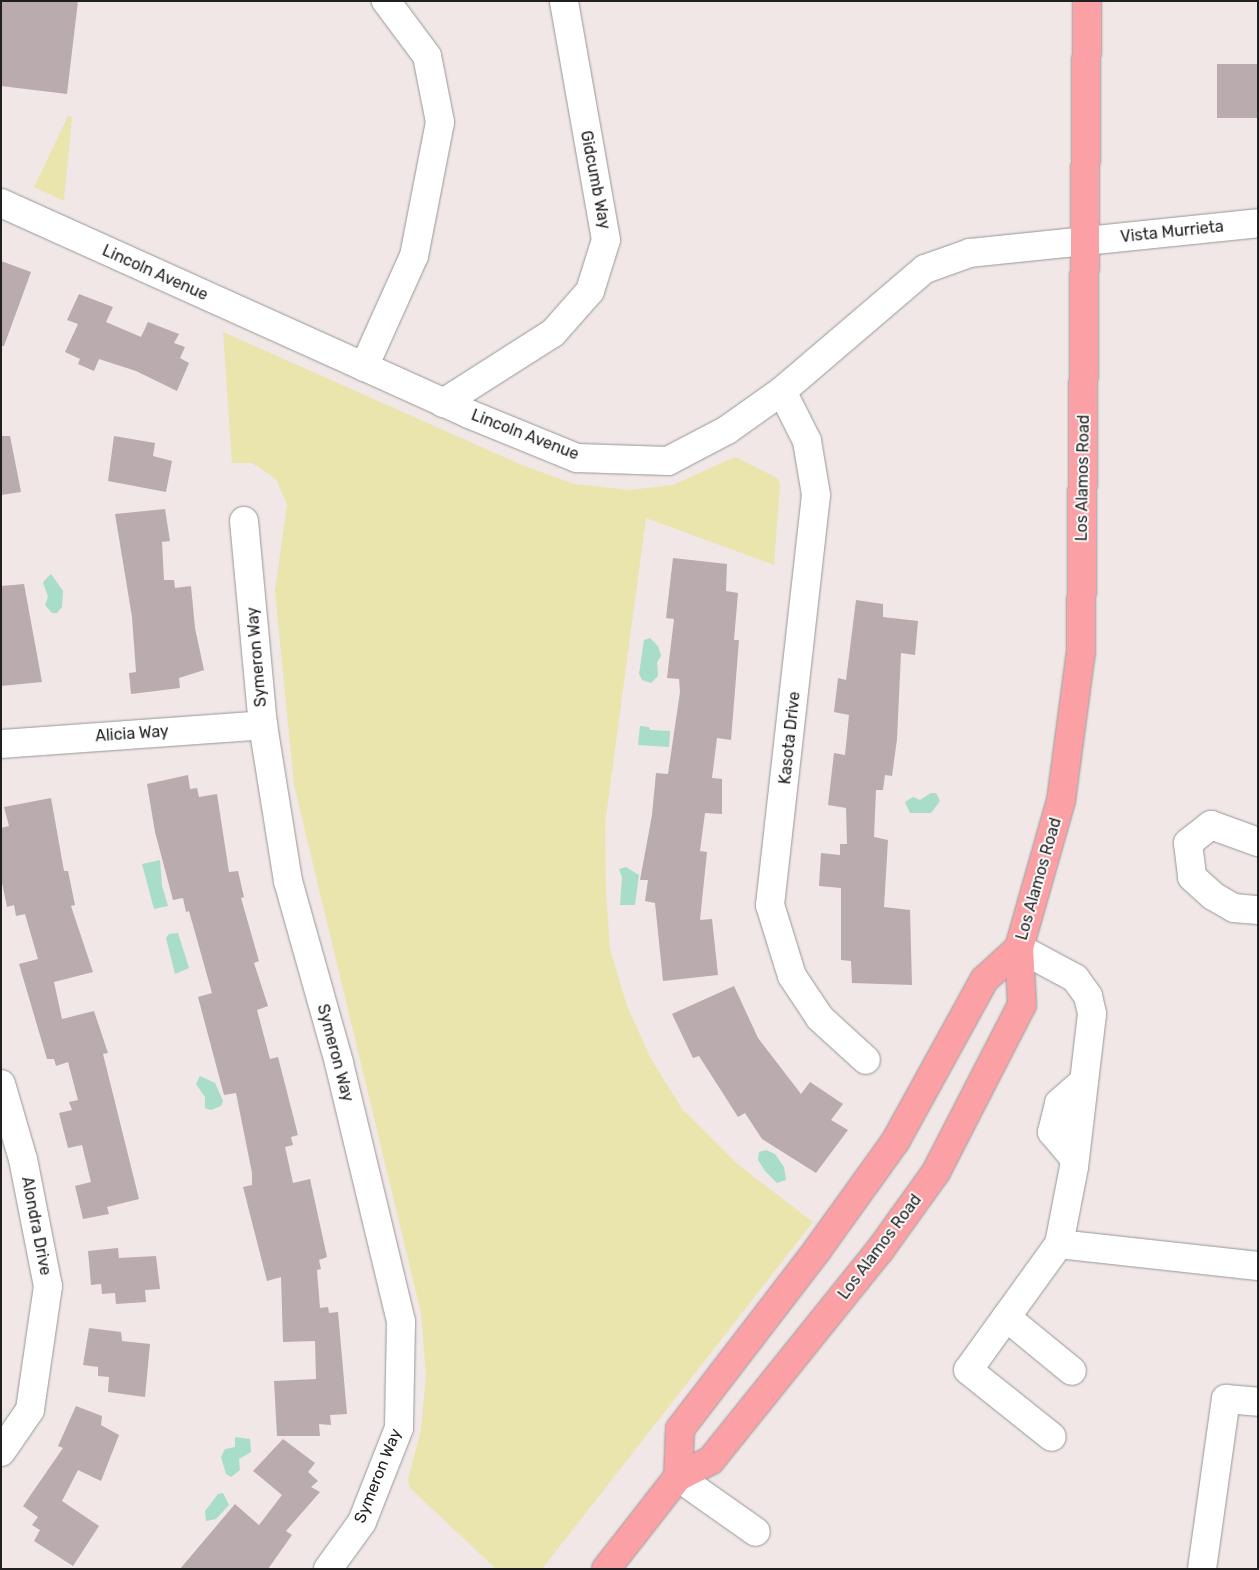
<!DOCTYPE html>
<html>
<head>
<meta charset="utf-8">
<style>
	body { margin:0 }
	#map { position:relative; width:1259px; height:1570px; overflow:hidden; background:#f0e7e6; font-family:Rubik,sans-serif }
	div>[style] { position:absolute }
	.grass>* { inset:0; background:#eae4ad }
	.water>* { inset:0; background:#a7ddc9 }
	.building>* { inset:0; background:#baabae; transform-origin:0 0 }
	.roads { filter:drop-shadow(0 0 1px #979797) drop-shadow(0 0 1px #979797) }
	.minor>* { height:28px; margin:-14px; padding:0 14px; transform-origin:14px; border-radius:14px; background:#fff }
	.major>* { height:28px; margin:-14px; padding:0 14px; transform-origin:14px; border-radius:14px; background:#fba0a4 }
	span { translate:-50% -50%; white-space:nowrap; text-align:center; line-height:1.15; -webkit-text-stroke:4px #fff; paint-order:stroke }
	.street-label { font-size:16px; color:#202020 }
	.frame { position:absolute; inset:0; border:2px solid #202020; pointer-events:none }
</style>
</head>
<body>
<div id="map">
	<div class="grass">
		<div style="clip-path:polygon(68px 116px,72px 117px,64px 201px,34px 187px)"></div>
		<div style="clip-path:polygon(223px 332px,522px 465px,574px 484px,629px 490px,673px 485px,735px 457px,777px 478px,780px 484px,774px 565px,646px 518px,605px 824px,606px 893px,610px 949px,627px 1006px,651px 1059px,683px 1110px,736px 1163px,813px 1222px,542px 1569px,496px 1569px,410px 1488px,408px 1479px,421px 1430px,426px 1375px,421px 1313px,294px 785px,275px 591px,287px 505px,276px 479px,252px 463px,232px 463px)"></div>
	</div>
	<div class="water">
		<div style="clip-path:polygon(51px 574px,63px 591px,62px 607px,57px 613px,52px 613px,45px 605px,48px 597px,43px 582px)"></div>
		<div style="clip-path:polygon(650px 638px,658px 646px,661px 656px,657px 662px,658px 676px,651px 683px,642px 680px,639px 674px,644px 640px)"></div>
		<div style="clip-path:polygon(640px 726px,649px 727px,650px 730px,670px 731px,669px 747px,638px 745px)"></div>
		<div style="clip-path:polygon(931px 793px,936px 793px,940px 801px,931px 813px,910px 813px,905px 802px,913px 797px,920px 800px)"></div>
		<div style="clip-path:polygon(160px 860px,162px 886px,168px 906px,154px 909px,142px 864px)"></div>
		<div style="clip-path:polygon(626px 867px,639px 875px,635px 905px,620px 905px,622px 877px,619px 869px)"></div>
		<div style="clip-path:polygon(178px 933px,189px 968px,175px 974px,166px 938px,169px 934px)"></div>
		<div style="clip-path:polygon(200px 1076px,215px 1083px,223px 1101px,221px 1106px,211px 1110px,205px 1108px,205px 1097px,196px 1084px)"></div>
		<div style="clip-path:polygon(766px 1150px,775px 1154px,784px 1167px,786px 1180px,777px 1183px,765px 1171px,758px 1160px,759px 1152px)"></div>
		<div style="clip-path:polygon(235px 1437px,250px 1439px,251px 1452px,239px 1459px,240px 1470px,231px 1477px,226px 1474px,221px 1457px,225px 1449px,235px 1447px)"></div>
		<div style="clip-path:polygon(223px 1493px,229px 1505px,216px 1519px,206px 1521px,205px 1511px,218px 1494px)"></div>
	</div>
	<div class="building">
		<div style="clip-path:polygon(1px 1px,78px 1px,67px 94px,1px 86px)"></div>
		<div style="left:1258px;top:64px;width:54px;height:41px;rotate:90deg"></div>
		<div style="clip-path:polygon(1px 261px,31px 272px,4px 346px,1px 346px)"></div>
		<div style="clip-path:polygon(79px 294px,113px 307px,106px 322px,141px 337px,148px 322px,179px 334px,174px 343px,185px 347px,180px 358px,189px 363px,177px 391px,136px 371px,99px 359px,94px 371px,78px 364px,80px 359px,65px 352px,78px 324px,67px 320px)"></div>
		<div style="clip-path:polygon(1px 436px,10px 436px,21px 492px,1px 495px)"></div>
		<div style="clip-path:polygon(114px 436px,155px 443px,153px 456px,172px 461px,166px 492px,108px 481px)"></div>
		<div style="clip-path:polygon(165px 509px,170px 541px,162px 542px,164px 580px,174px 580px,175px 588px,191px 586px,195px 628px,204px 670px,179px 678px,180px 688px,131px 694px,129px 673px,136px 672px,132px 617px,115px 514px)"></div>
		<div style="clip-path:polygon(673px 558px,727px 564px,726px 591px,738px 593px,734px 640px,739px 640px,731px 740px,717px 738px,712px 778px,722px 779px,722px 814px,705px 813px,700px 851px,707px 852px,700px 920px,712px 919px,718px 975px,663px 981px,655px 903px,645px 901px,648px 880px,640px 880px,652px 815px,656px 773px,668px 774px,680px 692px,679px 679px,667px 678px,674px 619px,666px 618px)"></div>
		<div style="clip-path:polygon(24px 584px,42px 682px,1px 686px,1px 586px)"></div>
		<div style="clip-path:polygon(856px 600px,883px 604px,883px 617px,918px 621px,915px 655px,901px 653px,897px 739px,892px 776px,885px 775px,883px 790px,876px 790px,874px 837px,888px 840px,884px 907px,910px 910px,912px 985px,852px 983px,851px 961px,841px 960px,841px 888px,819px 886px,821px 853px,840px 855px,840px 844px,847px 844px,846px 808px,828px 805px,834px 753px,845px 755px,849px 715px,834px 712px,838px 678px,846px 680px)"></div>
		<div style="clip-path:polygon(188px 775px,190px 789px,197px 788px,199px 797px,217px 794px,229px 872px,238px 871px,244px 897px,241px 898px,259px 961px,254px 963px,268px 1006px,257px 1010px,270px 1059px,278px 1057px,298px 1135px,291px 1137px,293px 1145px,285px 1147px,293px 1183px,310px 1179px,327px 1257px,319px 1260px,321px 1269px,317px 1270px,320px 1308px,328px 1307px,329px 1313px,338px 1312px,347px 1414px,330px 1415px,331px 1425px,319px 1424px,320px 1436px,277px 1436px,274px 1381px,316px 1379px,315px 1341px,283px 1342px,281px 1277px,267px 1281px,243px 1187px,252px 1185px,252px 1173px,236px 1093px,224px 1095px,198px 997px,212px 993px,189px 911px,186px 912px,183px 898px,173px 900px,155px 832px,147px 784px)"></div>
		<div style="clip-path:polygon(51px 798px,64px 871px,68px 871px,75px 905px,71px 906px,93px 972px,54px 982px,62px 1019px,94px 1011px,108px 1053px,103px 1054px,139px 1199px,107px 1207px,109px 1214px,83px 1219px,75px 1186px,91px 1182px,82px 1145px,68px 1148px,59px 1113px,72px 1110px,69px 1102px,78px 1100px,68px 1062px,56px 1066px,54px 1059px,47px 1059px,19px 964px,38px 959px,25px 914px,16px 916px,14px 905px,7px 907px,1px 878px,1px 828px,9px 826px,4px 807px)"></div>
		<div style="clip-path:polygon(734px 986px,758px 1038px,801px 1094px,810px 1082px,843px 1104px,831px 1120px,848px 1130px,816px 1173px,762px 1139px,745px 1113px,738px 1117px,699px 1056px,693px 1058px,672px 1014px)"></div>
		<div style="clip-path:polygon(118px 1248px,119px 1258px,156px 1256px,160px 1289px,145px 1290px,146px 1302px,116px 1304px,115px 1293px,102px 1294px,101px 1284px,91px 1285px,88px 1251px)"></div>
		<div style="clip-path:polygon(89px 1328px,121px 1332px,122px 1341px,150px 1344px,145px 1397px,108px 1392px,109px 1377px,98px 1376px,98px 1367px,83px 1365px)"></div>
		<div style="clip-path:polygon(76px 1406px,102px 1416px,101px 1425px,119px 1435px,101px 1481px,78px 1470px,62px 1501px,99px 1526px,73px 1566px,34px 1541px,40px 1530px,32px 1525px,38px 1517px,23px 1506px,63px 1448px,58px 1446px)"></div>
		<div style="clip-path:polygon(283px 1439px,315px 1463px,308px 1472px,318px 1481px,311px 1487px,320px 1492px,286px 1531px,292px 1535px,268px 1569px,180px 1569px,235px 1504px,259px 1525px,282px 1495px,253px 1471px)"></div>
	</div>
	<div class="roads">
		<div class="minor">
			<div style="left:1px;top:203px;width:513px;rotate:24.27deg"></div>
			<div style="left:469px;top:414px;width:117px;rotate:22.2deg"></div>
			<div style="left:577px;top:458px;width:91px;rotate:1.9deg"></div>
			<div style="left:668px;top:461px;width:67px;rotate:-27.7deg"></div>
			<div style="left:727px;top:430px;width:67px;rotate:-35.3deg"></div>
			<div style="left:782px;top:391px;width:188px;rotate:-40.5deg"></div>
			<div style="left:925px;top:269px;width:48px;rotate:-19.6deg"></div>
			<div style="left:970px;top:253px;width:290px;rotate:-5.9deg"></div>
			<div style="left:364px;top:367px;width:122px;rotate:-65.8deg"></div>
			<div style="left:414px;top:256px;width:136px;rotate:-79deg"></div>
			<div style="left:440px;top:122px;width:67px;rotate:-101.1deg"></div>
			<div style="left:427px;top:56px;width:69px;rotate:-126.7deg"></div>
			<div style="left:782px;top:391px;width:56px;rotate:63.4deg"></div>
			<div style="left:807px;top:441px;width:55px;rotate:80.5deg"></div>
			<div style="left:816px;top:495px;width:413px;rotate:96.4deg"></div>
			<div style="left:770px;top:905px;width:74px;rotate:72.8deg"></div>
			<div style="left:792px;top:976px;width:50px;rotate:56.3deg"></div>
			<div style="left:820px;top:1018px;width:62px;rotate:42.4deg"></div>
			<div style="left:443px;top:403px;width:130px;rotate:-32.5deg"></div>
			<div style="left:553px;top:333px;width:56px;rotate:-48.6deg"></div>
			<div style="left:590px;top:291px;width:53px;rotate:-72.6deg"></div>
			<div style="left:606px;top:240px;width:243px;rotate:-100deg"></div>
			<div style="left:244px;top:521px;width:205px;rotate:84.7deg"></div>
			<div style="left:263px;top:725px;width:158px;rotate:80.9deg"></div>
			<div style="left:288px;top:881px;width:189px;rotate:74.3deg"></div>
			<div style="left:339px;top:1063px;width:266px;rotate:76.5deg"></div>
			<div style="left:401px;top:1322px;width:106px;rotate:91.1deg"></div>
			<div style="left:399px;top:1428px;width:101px;rotate:111.5deg"></div>
			<div style="left:362px;top:1522px;width:58px;rotate:125.9deg"></div>
			<div style="left:1px;top:744px;width:263px;rotate:-4.1deg"></div>
			<div style="left:1258px;top:842px;width:50px;rotate:-160.1deg"></div>
			<div style="left:1211px;top:825px;width:29px;rotate:142deg"></div>
			<div style="left:1188px;top:843px;width:34px;rotate:83deg"></div>
			<div style="left:1192px;top:877px;width:28px;rotate:42deg"></div>
			<div style="left:1213px;top:896px;width:24px;rotate:30deg"></div>
			<div style="left:1234px;top:908px;width:24px;rotate:5deg"></div>
			<div style="left:1019px;top:948px;width:64px;rotate:28.2deg"></div>
			<div style="left:1075px;top:978px;width:22px;rotate:54deg"></div>
			<div style="left:1088px;top:996px;width:18px;rotate:77deg"></div>
			<div style="left:1092px;top:1014px;width:154px;rotate:96.7deg"></div>
			<div style="left:1074px;top:1167px;width:78px;rotate:101deg"></div>
			<div style="left:1059px;top:1244px;width:155px;rotate:125.8deg"></div>
			<div style="left:968px;top:1370px;width:107px;rotate:38.6deg"></div>
			<div style="left:1px;top:1084px;width:78px;rotate:73.7deg"></div>
			<div style="left:23px;top:1159px;width:129px;rotate:78.9deg"></div>
			<div style="left:48px;top:1286px;width:125px;rotate:98.3deg"></div>
			<div style="left:30px;top:1410px;width:51px;rotate:124.6deg"></div>
			<div style="left:1074px;top:1158px;width:34px;rotate:-130deg"></div>
			<div style="left:1052px;top:1132px;width:30px;rotate:-76deg"></div>
			<div style="left:1059px;top:1103px;width:33px;rotate:-41deg"></div>
			<div style="left:1059px;top:1244px;width:200px;rotate:6.3deg"></div>
			<div style="left:1006px;top:1317px;width:85px;rotate:39.3deg"></div>
			<div style="left:678px;top:1477px;width:95px;rotate:35.2deg"></div>
			<div style="left:1202px;top:1569px;width:172px;rotate:-82deg"></div>
			<div style="left:1226px;top:1399px;width:32px;rotate:5deg"></div>
		</div>
		<div class="major">
			<div style="left:678px;top:1477px;width:48px;rotate:-87.6deg"></div>
			<div style="left:680px;top:1429px;width:227px;rotate:-52.5deg"></div>
			<div style="left:818px;top:1249px;width:132px;rotate:-54.3deg"></div>
			<div style="left:895px;top:1142px;width:185px;rotate:-61.2deg"></div>
			<div style="left:984px;top:980px;width:47px;rotate:-42.4deg"></div>
			<div style="left:606px;top:1569px;width:117px;rotate:-52deg"></div>
			<div style="left:678px;top:1477px;width:37px;rotate:-27deg"></div>
			<div style="left:711px;top:1460px;width:270px;rotate:-51.2deg"></div>
			<div style="left:880px;top:1250px;width:96px;rotate:-54.3deg"></div>
			<div style="left:936px;top:1172px;width:188px;rotate:-62.8deg"></div>
			<div style="left:1022px;top:1005px;width:57px;rotate:-93deg"></div>
			<div style="left:1019px;top:948px;width:153px;rotate:-74.1deg"></div>
			<div style="left:1061px;top:801px;width:150px;rotate:-82.4deg"></div>
			<div style="left:1081px;top:652px;width:651px;rotate:-89.47deg"></div>
		</div>
	</div>
	<div class="street-label">
		<span style="left:595px;top:180px;rotate:79deg">Gidcumb Way</span>
		<span style="left:1172px;top:232px;rotate:-6deg">Vista Murrieta</span>
		<span style="left:155px;top:273px;rotate:24deg">Lincoln Avenue</span>
		<span style="left:525px;top:435px;rotate:21deg">Lincoln Avenue</span>
		<span style="left:1083px;top:478px;rotate:-89deg">Los Alamos Road</span>
		<span style="left:257px;top:657px;rotate:-95deg">Symeron Way</span>
		<span style="left:132px;top:734px;rotate:-4deg">Alicia Way</span>
		<span style="left:790px;top:738px;rotate:-84deg">Kasota Drive</span>
		<span style="left:1039px;top:879px;rotate:-74deg">Los Alamos Road</span>
		<span style="left:335px;top:1053px;rotate:75deg">Symeron Way</span>
		<span style="left:36px;top:1226px;rotate:79deg">Alondra Drive</span>
		<span style="left:880px;top:1247px;rotate:-53deg">Los Alamos Road</span>
		<span style="left:378px;top:1476px;rotate:-68deg">Symeron Way</span>
	</div>
	<div class="frame"></div>
</div>
</body>
</html>
